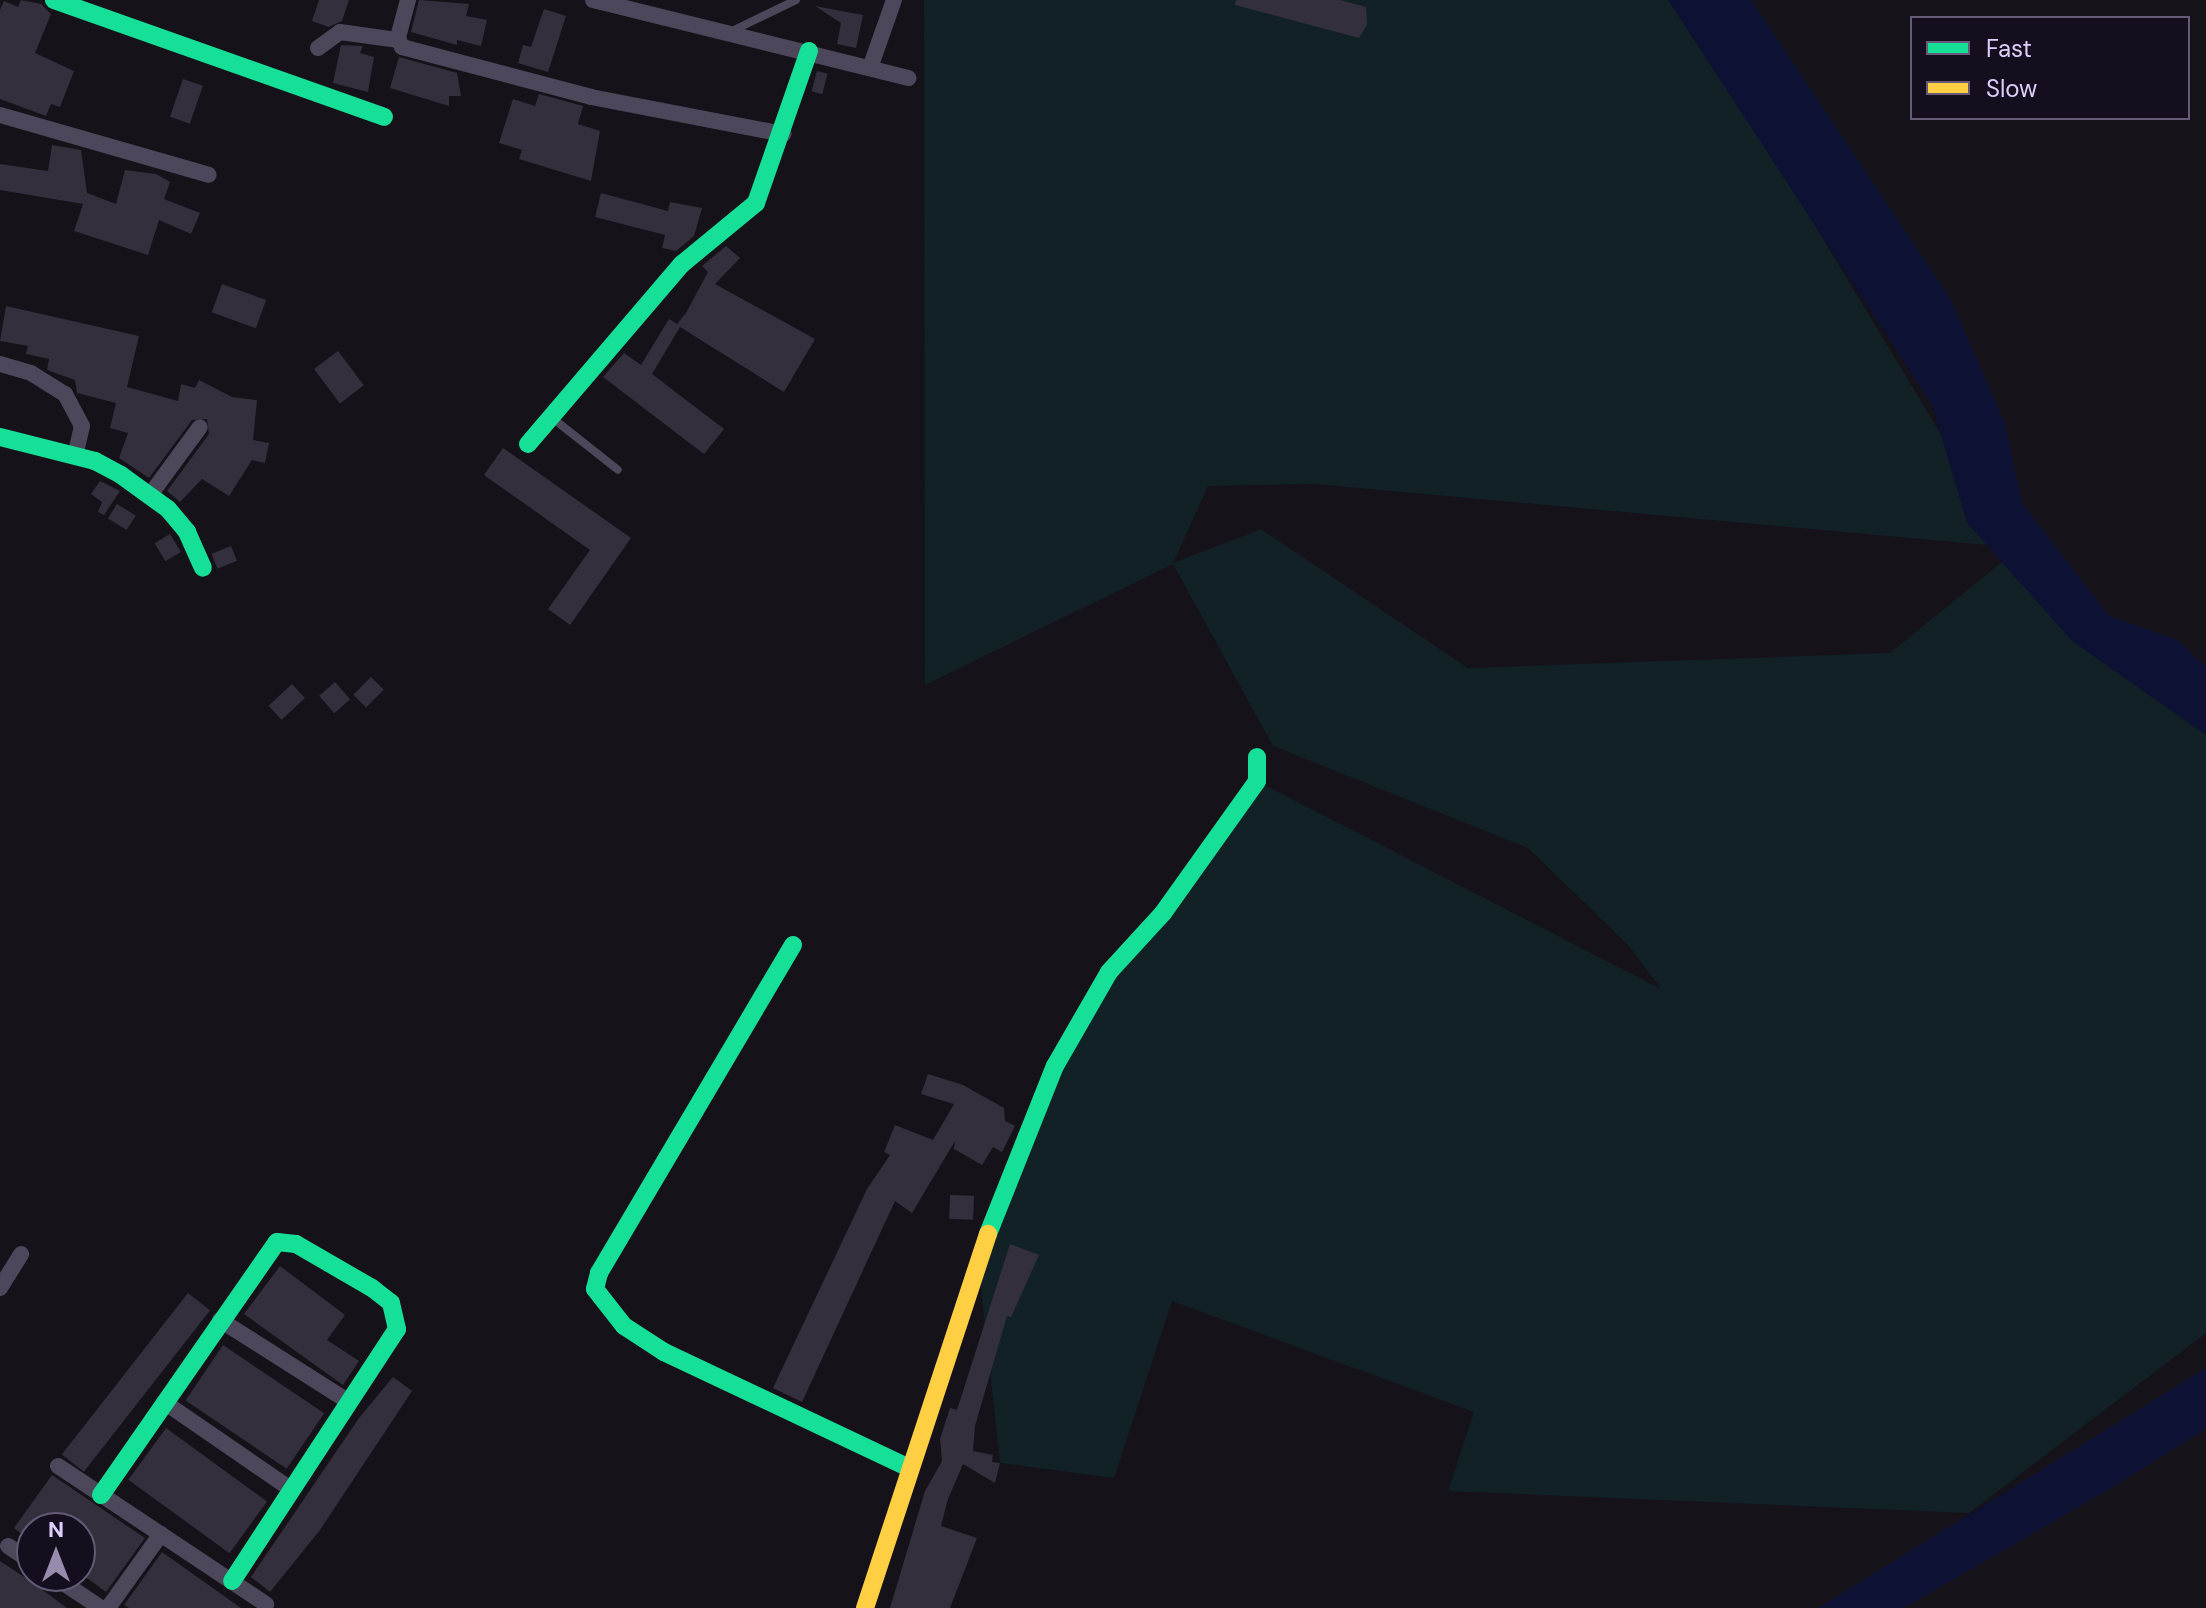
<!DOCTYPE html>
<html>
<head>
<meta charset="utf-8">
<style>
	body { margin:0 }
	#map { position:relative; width:2206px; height:1608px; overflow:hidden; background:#15121a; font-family:"DM Sans",sans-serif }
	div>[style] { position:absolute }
	.green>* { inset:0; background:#122125 }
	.water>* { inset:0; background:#0d1235 }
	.building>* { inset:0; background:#342f3c; transform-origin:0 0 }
	.lane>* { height:8px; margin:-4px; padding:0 4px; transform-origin:4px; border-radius:4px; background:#4c475a }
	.street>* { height:16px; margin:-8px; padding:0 8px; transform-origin:8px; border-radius:8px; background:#4c475a }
	.fast>* { height:18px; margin:-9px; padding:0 9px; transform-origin:9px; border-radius:9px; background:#16e098 }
	.slow>* { height:18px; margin:-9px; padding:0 9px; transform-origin:9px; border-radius:9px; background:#ffcf43 }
	span { translate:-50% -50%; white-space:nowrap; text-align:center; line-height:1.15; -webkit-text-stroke:8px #140e1e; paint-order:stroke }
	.legend { position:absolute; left:1910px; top:16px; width:280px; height:104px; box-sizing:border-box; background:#140e1e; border:2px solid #655b76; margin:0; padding:10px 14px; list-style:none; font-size:24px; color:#decefb }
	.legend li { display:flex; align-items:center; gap:16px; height:40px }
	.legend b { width:40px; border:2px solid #655b76 }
	.north { position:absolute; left:16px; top:1512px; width:80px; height:80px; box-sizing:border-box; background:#140e1e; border:2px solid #655b76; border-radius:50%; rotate:0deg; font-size:22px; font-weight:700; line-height:32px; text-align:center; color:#decefb }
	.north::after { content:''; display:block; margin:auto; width:28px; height:36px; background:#988cac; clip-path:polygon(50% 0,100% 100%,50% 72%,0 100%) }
</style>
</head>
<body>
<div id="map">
	<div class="green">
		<div style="clip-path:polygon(924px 0,1679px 0,2009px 547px,1315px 484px,1208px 486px,1173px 563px,1261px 529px,1468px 668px,1890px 653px,2002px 562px,2100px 660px,2206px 735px,2206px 1333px,1969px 1513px,1448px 1491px,1474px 1412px,1172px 1301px,1114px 1478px,1000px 1463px,978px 1261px,1087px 1004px,1257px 781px,1661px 989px,1628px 945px,1528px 848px,1273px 746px,1173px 564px,925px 685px)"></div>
	</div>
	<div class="water">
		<div style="clip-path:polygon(1668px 0,1751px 0,1951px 300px,2005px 424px,2022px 503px,2109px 616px,2177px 640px,2206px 667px,2206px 735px,2072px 641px,1967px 523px,1932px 405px)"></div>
		<div style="clip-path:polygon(2206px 1368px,2206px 1429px,2111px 1488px,1904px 1608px,1818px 1608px)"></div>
	</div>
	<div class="building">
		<div style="clip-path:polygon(21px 0,41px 4px,51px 14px,35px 53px,74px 71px,60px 107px,51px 104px,46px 116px,0 99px,0 10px,4px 1px,18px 7px)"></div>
		<div style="clip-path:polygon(319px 0,349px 0,342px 21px,329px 27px,312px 21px)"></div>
		<div style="clip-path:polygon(419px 0,469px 4px,466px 16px,487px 20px,481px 46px,457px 40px,457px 45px,411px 32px)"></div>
		<div style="clip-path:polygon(1236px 0,1340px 0,1366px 7px,1367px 25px,1359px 38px,1235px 5px)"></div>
		<div style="clip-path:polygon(815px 6px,863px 15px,856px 48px,837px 44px,841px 23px)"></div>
		<div style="clip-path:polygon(544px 9px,566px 16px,548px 72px,518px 63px,523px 45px,531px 47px)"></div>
		<div style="clip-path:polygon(341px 45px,363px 46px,360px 53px,374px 57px,368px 92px,333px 83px)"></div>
		<div style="clip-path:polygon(399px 57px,457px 73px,461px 96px,449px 96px,449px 106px,390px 88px)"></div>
		<div style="left:817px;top:71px;width:11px;height:21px;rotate:15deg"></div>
		<div style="left:183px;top:79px;width:21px;height:40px;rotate:19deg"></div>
		<div style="clip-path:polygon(539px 94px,583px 106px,578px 124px,600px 131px,591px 181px,519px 159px,522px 150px,499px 143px,513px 99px,535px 106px)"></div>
		<div style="clip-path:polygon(52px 145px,81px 150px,87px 193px,116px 204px,125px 170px,156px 174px,170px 182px,164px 199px,200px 213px,191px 234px,159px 220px,148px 255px,74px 231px,83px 204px,0 190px,0 164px,48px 171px)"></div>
		<div style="clip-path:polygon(601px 193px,668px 211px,670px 202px,702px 208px,694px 236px,676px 251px,662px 248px,665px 235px,595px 217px)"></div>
		<div style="clip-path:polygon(726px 246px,740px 258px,715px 284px,815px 339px,784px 392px,680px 327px,652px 374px,724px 429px,704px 454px,603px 377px,624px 353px,641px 365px,669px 319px,677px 324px,686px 313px,708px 272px,702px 266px)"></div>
		<div style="left:222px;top:284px;width:47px;height:30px;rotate:20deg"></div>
		<div style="clip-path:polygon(6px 306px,139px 336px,127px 387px,178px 401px,181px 384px,195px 388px,199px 380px,232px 397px,257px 400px,253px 440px,269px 443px,265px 463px,252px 460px,229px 496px,202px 479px,180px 502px,167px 491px,209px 434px,207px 419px,192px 420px,149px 478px,119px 458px,128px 433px,110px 428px,116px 403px,77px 393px,75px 380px,47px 370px,49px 359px,26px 354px,28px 346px,0 341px)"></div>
		<div style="left:338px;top:351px;width:43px;height:30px;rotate:53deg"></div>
		<div style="clip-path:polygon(503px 448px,631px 538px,570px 625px,548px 609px,590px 550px,484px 475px)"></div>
		<div style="clip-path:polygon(100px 481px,120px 491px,104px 515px,98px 512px,102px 502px,91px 494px)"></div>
		<div style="left:117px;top:504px;width:22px;height:17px;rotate:32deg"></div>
		<div style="left:170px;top:534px;width:21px;height:18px;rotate:59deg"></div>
		<div style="left:231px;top:546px;width:16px;height:21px;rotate:68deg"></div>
		<div style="left:371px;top:677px;width:18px;height:25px;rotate:45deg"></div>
		<div style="left:335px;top:682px;width:23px;height:21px;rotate:49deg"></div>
		<div style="left:292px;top:684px;width:19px;height:32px;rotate:47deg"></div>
		<div style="clip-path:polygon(928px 1074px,963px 1085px,1004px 1108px,1005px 1121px,1015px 1126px,1002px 1152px,993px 1147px,982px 1165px,954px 1149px,955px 1141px,912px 1213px,895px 1201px,802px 1402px,773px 1388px,867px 1189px,890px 1155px,884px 1152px,895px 1125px,933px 1140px,954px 1104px,921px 1094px)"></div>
		<div style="left:950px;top:1195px;width:24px;height:24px;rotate:2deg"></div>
		<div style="clip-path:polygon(1010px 1244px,1039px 1255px,1011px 1317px,1007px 1316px,975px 1426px,973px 1451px,993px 1455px,992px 1462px,1000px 1463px,995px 1483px,963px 1464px,948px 1499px,941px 1526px,977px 1538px,950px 1608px,890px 1608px,925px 1491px,942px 1461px,940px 1439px,950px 1408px,957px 1410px)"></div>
		<div style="clip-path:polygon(280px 1266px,345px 1315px,327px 1340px,359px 1361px,343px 1385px,244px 1314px)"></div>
		<div style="left:188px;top:1293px;width:28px;height:205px;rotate:38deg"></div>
		<div style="left:223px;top:1345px;width:122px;height:67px;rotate:34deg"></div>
		<div style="clip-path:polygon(393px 1377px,412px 1391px,320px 1530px,270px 1592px,251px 1577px,359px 1418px)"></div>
		<div style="left:166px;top:1428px;width:125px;height:64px;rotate:36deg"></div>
		<div style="clip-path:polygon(52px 1475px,145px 1538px,106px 1592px,80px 1573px,80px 1528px,32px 1528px,32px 1542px,14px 1528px)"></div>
		<div style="clip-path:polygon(162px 1552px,241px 1608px,129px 1608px,124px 1605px)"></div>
		<div style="clip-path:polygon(0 1561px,26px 1578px,67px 1608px,0 1608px)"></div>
	</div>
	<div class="lane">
		<div style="left:732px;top:31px;width:71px;rotate:-25.8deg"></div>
		<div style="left:551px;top:417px;width:85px;rotate:38.3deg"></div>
	</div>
	<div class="street">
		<div style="left:408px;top:0;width:39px;rotate:105deg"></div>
		<div style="left:398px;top:38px;width:10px;rotate:66deg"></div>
		<div style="left:402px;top:47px;width:196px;rotate:14.8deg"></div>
		<div style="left:591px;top:97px;width:196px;rotate:10.9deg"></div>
		<div style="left:593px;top:0;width:325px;rotate:13.9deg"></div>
		<div style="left:318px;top:48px;width:27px;rotate:-36deg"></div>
		<div style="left:340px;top:32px;width:59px;rotate:7.9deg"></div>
		<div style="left:870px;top:68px;width:72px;rotate:-70.6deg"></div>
		<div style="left:0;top:115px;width:217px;rotate:16deg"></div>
		<div style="left:0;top:364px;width:32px;rotate:16deg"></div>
		<div style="left:31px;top:373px;width:40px;rotate:32deg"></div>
		<div style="left:65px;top:394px;width:36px;rotate:62deg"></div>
		<div style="left:82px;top:426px;width:31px;rotate:103deg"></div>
		<div style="left:150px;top:495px;width:84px;rotate:-53.7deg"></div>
		<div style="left:0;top:1288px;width:40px;rotate:-58deg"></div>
		<div style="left:220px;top:1320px;width:153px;rotate:32.4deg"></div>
		<div style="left:164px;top:1402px;width:155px;rotate:34.5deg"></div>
		<div style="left:58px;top:1466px;width:250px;rotate:33.6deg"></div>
		<div style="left:8px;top:1546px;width:29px;rotate:34deg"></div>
		<div style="left:53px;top:1576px;width:58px;rotate:33.7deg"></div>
		<div style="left:108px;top:1608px;width:91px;rotate:-54.4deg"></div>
	</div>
	<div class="fast">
		<div style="left:54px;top:0;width:350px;rotate:19.5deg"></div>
		<div style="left:0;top:437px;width:98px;rotate:14.2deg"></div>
		<div style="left:95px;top:461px;width:30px;rotate:28deg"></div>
		<div style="left:121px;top:475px;width:58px;rotate:35.9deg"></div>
		<div style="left:168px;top:509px;width:30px;rotate:50deg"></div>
		<div style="left:187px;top:532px;width:39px;rotate:66deg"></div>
		<div style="left:528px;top:444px;width:237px;rotate:-49.5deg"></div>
		<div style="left:682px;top:264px;width:96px;rotate:-39.5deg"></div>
		<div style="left:756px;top:203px;width:161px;rotate:-70.8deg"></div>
		<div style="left:793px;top:945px;width:381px;rotate:120.6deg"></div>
		<div style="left:599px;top:1273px;width:16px;rotate:104deg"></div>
		<div style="left:595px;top:1289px;width:47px;rotate:51.9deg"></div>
		<div style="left:624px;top:1326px;width:48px;rotate:33deg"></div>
		<div style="left:664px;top:1352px;width:271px;rotate:25.3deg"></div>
		<div style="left:988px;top:1234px;width:181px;rotate:-68.3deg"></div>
		<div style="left:1055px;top:1066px;width:108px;rotate:-60.1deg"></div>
		<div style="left:1109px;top:972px;width:80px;rotate:-47.5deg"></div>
		<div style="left:1163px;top:913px;width:162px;rotate:-54.5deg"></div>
		<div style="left:1257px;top:781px;width:24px;rotate:-90deg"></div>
		<div style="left:101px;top:1495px;width:308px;rotate:-55.2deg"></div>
		<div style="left:277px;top:1242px;width:19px;rotate:6deg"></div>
		<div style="left:296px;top:1244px;width:88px;rotate:30.1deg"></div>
		<div style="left:372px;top:1288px;width:24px;rotate:38deg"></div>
		<div style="left:391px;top:1303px;width:27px;rotate:77deg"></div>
		<div style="left:397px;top:1329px;width:301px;rotate:123.2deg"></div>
	</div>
	<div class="slow">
		<div style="left:865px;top:1608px;width:394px;rotate:-71.8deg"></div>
	</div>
	<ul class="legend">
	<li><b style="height:10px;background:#16e098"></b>Fast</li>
	<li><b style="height:10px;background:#ffcf43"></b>Slow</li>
	</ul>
	<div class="north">N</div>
</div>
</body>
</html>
